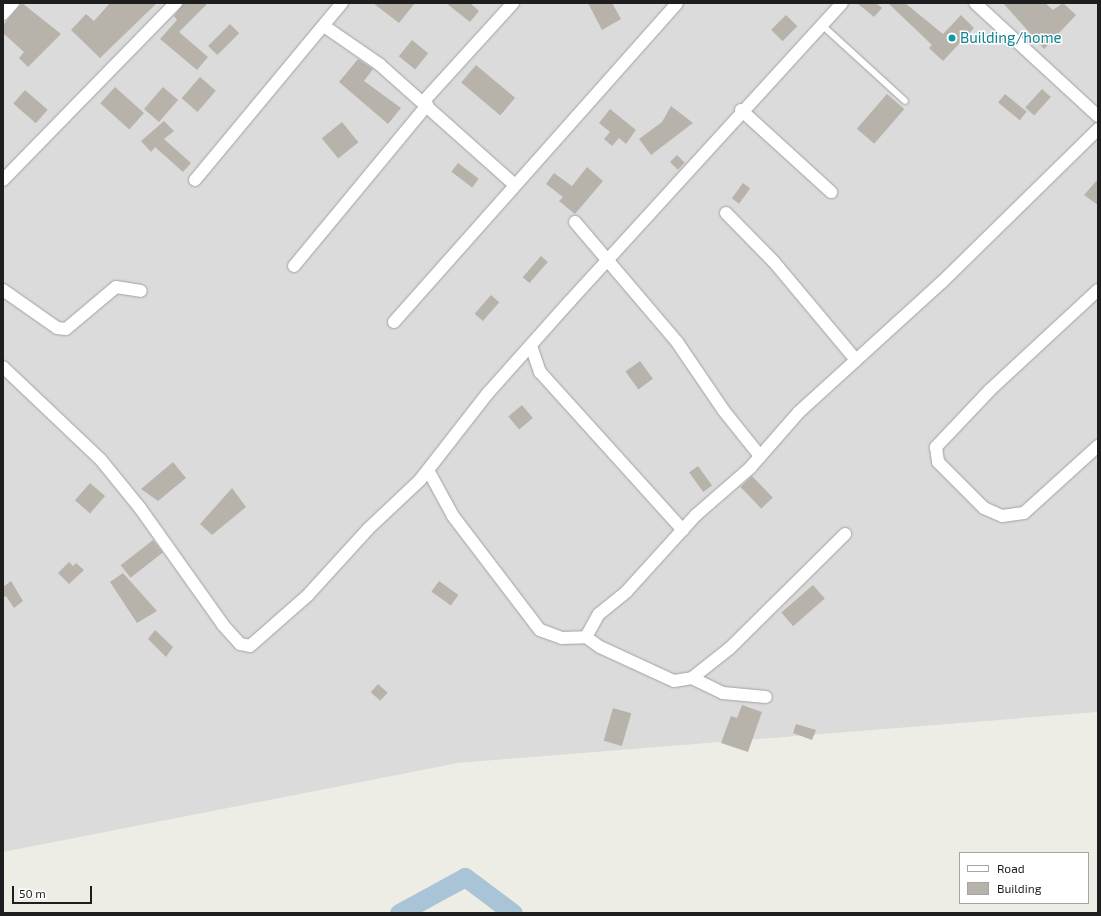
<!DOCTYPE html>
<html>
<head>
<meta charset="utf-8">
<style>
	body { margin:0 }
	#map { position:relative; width:1101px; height:916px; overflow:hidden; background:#eeede5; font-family:"Exo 2",sans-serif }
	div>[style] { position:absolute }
	.residential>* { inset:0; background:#dcdbdb }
	.river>* { height:19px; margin:-9.5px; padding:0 9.5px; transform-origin:9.5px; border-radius:9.5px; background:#aac4d7 }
	.building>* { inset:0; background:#b7b3ab; transform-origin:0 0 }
	.roads { filter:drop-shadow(0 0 1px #a2a2a2) drop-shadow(0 0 1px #a2a2a2) }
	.service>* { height:6px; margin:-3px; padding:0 3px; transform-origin:3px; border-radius:3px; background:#fff }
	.minor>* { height:12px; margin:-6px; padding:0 6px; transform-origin:6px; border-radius:6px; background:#fff }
	.dots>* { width:11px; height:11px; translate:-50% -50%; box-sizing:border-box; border:2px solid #fff; border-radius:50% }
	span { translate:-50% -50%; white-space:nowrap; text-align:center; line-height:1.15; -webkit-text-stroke:3px #fff; paint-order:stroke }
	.culture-label { font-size:15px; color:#0d838f }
	.left { translate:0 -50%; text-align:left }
	.frame { position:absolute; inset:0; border:4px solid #1e1e1e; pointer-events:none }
	.legend { position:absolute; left:959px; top:852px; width:130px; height:52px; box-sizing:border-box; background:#fff; border:1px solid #a5a5a5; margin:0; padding:5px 7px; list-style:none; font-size:12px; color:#1e1e1e }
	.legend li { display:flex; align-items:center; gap:8px; height:20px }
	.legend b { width:20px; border:1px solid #a5a5a5 }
	.scale { position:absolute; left:12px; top:886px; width:80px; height:18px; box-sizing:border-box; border:2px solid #1e1e1e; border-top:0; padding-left:5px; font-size:12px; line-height:14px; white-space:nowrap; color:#1e1e1e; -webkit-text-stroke:3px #fff; paint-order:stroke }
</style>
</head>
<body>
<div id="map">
	<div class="residential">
		<div style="clip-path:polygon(3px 3px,1098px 3px,1098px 712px,458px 763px,3px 852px)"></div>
	</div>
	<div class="river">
		<div style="left:399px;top:913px;width:75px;rotate:-28.6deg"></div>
		<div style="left:465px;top:877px;width:60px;rotate:36.9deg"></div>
	</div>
	<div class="building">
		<div style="clip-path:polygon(22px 3px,61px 34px,28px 67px,19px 58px,24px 52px,3px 33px,3px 25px)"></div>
		<div style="clip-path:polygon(110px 3px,157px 3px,100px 58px,71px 30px,86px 14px,94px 21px)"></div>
		<div style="clip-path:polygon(184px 3px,208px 3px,179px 32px,208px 57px,197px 70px,160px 39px,177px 20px,174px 16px)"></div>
		<div style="clip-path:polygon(373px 3px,415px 3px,399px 23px)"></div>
		<div style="clip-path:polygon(446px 3px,470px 3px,479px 11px,470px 22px)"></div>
		<div style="clip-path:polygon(588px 3px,612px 3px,621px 19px,602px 30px)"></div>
		<div style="clip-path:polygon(857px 3px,876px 3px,882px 8px,874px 17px)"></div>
		<div style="clip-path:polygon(888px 3px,905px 3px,943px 34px,961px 15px,974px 28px,943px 61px,929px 48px,932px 45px)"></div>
		<div style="clip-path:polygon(1003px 3px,1045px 3px,1053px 10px,1063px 3px,1076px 15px,1044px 49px)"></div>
		<div style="left:786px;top:15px;width:16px;height:21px;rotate:45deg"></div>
		<div style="left:230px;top:24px;width:13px;height:31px;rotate:45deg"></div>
		<div style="left:412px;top:40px;width:21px;height:21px;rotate:39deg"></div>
		<div style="clip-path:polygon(358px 59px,373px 69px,364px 81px,401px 108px,388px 124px,339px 82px)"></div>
		<div style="left:476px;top:65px;width:51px;height:23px;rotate:40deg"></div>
		<div style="left:200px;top:77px;width:21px;height:28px;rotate:41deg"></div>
		<div style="left:115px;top:87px;width:39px;height:22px;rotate:42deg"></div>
		<div style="left:163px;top:87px;width:20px;height:29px;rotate:41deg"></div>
		<div style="left:1042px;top:89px;width:12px;height:25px;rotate:42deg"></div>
		<div style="left:25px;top:90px;width:30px;height:18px;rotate:41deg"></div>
		<div style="left:887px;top:94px;width:23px;height:46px;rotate:41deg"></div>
		<div style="left:1005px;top:94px;width:28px;height:11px;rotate:39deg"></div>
		<div style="clip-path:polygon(671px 106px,693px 123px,651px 155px,639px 139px,662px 122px)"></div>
		<div style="clip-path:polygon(610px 109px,636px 130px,626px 144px,619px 138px,612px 146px,604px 139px,610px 132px,599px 123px)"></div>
		<div style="clip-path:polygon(164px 121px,174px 131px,164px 139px,191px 163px,183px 172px,155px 147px,151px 152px,141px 141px)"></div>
		<div style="left:342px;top:122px;width:26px;height:26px;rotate:51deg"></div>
		<div style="left:677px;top:155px;width:11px;height:10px;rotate:45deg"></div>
		<div style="left:458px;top:163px;width:26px;height:11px;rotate:37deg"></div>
		<div style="clip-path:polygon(587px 167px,603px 181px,575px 214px,559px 201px,563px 197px,546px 184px,554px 173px,572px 186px)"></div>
		<div style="clip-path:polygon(1098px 179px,1098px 205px,1084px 195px)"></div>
		<div style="left:743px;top:183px;width:9px;height:19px;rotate:36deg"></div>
		<div style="left:541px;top:256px;width:9px;height:28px;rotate:41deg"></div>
		<div style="left:491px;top:295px;width:11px;height:25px;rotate:41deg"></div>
		<div style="left:640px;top:361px;width:22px;height:18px;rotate:54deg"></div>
		<div style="left:522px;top:405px;width:17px;height:18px;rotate:50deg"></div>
		<div style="clip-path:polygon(173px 462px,186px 478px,158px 501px,141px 489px)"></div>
		<div style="left:698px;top:466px;width:24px;height:11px;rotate:54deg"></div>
		<div style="left:752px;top:476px;width:30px;height:16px;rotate:46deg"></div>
		<div style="left:90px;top:483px;width:20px;height:23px;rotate:41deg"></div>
		<div style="clip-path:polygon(232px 488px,246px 507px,212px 535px,200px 524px)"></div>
		<div style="left:153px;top:540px;width:16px;height:41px;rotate:52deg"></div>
		<div style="clip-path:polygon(69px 562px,73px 566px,76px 563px,84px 570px,69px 584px,58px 573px)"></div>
		<div style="clip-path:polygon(123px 573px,157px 611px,137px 623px,110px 582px)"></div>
		<div style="clip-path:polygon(11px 581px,23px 601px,14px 608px,6px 596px,3px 598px,3px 587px)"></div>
		<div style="left:439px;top:581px;width:24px;height:13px;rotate:36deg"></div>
		<div style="left:813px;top:585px;width:18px;height:42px;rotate:49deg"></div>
		<div style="clip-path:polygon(155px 630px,173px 647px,166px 657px,148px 639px)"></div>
		<div style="left:378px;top:684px;width:13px;height:11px;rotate:42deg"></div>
		<div style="clip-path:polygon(742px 705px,762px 712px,748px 752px,721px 743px,731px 716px,737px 718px)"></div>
		<div style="left:613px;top:708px;width:19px;height:34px;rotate:16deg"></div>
		<div style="clip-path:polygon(796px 724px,816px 730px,812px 740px,793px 733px)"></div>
	</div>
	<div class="roads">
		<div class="service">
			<div style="left:823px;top:26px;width:111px;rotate:42.4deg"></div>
		</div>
		<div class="minor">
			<div style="left:975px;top:3px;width:167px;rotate:42.6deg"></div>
			<div style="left:3px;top:14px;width:15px;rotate:-48deg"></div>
			<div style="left:324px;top:26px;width:67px;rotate:34.6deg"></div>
			<div style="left:379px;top:64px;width:182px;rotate:41.7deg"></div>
			<div style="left:423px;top:102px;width:134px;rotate:-47.7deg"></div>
			<div style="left:741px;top:110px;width:122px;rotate:42.3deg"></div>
			<div style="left:3px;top:180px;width:248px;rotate:-45.7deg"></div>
			<div style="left:195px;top:180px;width:230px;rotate:-50.3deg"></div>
			<div style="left:726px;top:213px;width:69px;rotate:45.6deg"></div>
			<div style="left:774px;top:262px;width:128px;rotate:50.1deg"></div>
			<div style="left:575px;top:222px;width:157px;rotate:49.6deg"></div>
			<div style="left:677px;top:342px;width:83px;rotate:55.7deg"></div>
			<div style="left:724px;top:411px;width:58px;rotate:51.3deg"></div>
			<div style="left:294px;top:266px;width:209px;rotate:-50.4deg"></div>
			<div style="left:3px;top:290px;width:66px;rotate:35.1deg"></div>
			<div style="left:57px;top:328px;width:9px;rotate:6deg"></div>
			<div style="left:66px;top:329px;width:65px;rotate:-40deg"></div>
			<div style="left:116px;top:287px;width:25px;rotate:9deg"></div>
			<div style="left:1098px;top:290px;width:147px;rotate:137.2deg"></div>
			<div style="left:990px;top:390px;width:79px;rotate:133.5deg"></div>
			<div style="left:936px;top:447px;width:15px;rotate:82deg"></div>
			<div style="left:938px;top:462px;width:65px;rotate:45deg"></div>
			<div style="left:984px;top:508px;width:20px;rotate:24deg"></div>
			<div style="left:1002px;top:516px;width:22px;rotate:-8deg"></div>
			<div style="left:1024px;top:513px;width:100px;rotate:-42.2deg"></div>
			<div style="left:394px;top:322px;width:426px;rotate:-48.4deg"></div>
			<div style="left:531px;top:346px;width:28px;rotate:71deg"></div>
			<div style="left:540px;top:372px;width:213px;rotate:47.9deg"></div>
			<div style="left:3px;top:367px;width:135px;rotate:43.5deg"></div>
			<div style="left:101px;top:460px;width:62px;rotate:50.9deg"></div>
			<div style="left:140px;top:508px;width:143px;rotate:54.6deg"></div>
			<div style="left:223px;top:625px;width:25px;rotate:48deg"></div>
			<div style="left:240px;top:644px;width:10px;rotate:11deg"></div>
			<div style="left:250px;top:646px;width:77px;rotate:-41.3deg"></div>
			<div style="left:308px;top:595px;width:89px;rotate:-47.7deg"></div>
			<div style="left:368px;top:529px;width:71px;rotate:-43.3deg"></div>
			<div style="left:420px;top:480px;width:110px;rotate:-52deg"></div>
			<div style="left:488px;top:393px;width:123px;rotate:-48.3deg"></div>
			<div style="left:570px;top:301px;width:403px;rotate:-47.6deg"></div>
			<div style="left:428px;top:470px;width:52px;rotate:61.5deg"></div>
			<div style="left:453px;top:516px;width:143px;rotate:52.7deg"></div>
			<div style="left:540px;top:630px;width:23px;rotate:20deg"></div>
			<div style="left:562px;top:638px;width:24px;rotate:-2deg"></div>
			<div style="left:586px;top:637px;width:17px;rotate:36deg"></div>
			<div style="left:600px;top:647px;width:81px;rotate:24.7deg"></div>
			<div style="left:674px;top:681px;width:18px;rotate:-9deg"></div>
			<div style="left:692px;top:678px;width:48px;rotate:-38.3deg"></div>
			<div style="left:730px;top:648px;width:162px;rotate:-44.7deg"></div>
			<div style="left:586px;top:637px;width:26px;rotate:-61deg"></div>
			<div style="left:599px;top:614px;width:36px;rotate:-39deg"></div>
			<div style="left:627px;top:591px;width:103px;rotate:-47.8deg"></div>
			<div style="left:696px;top:515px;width:72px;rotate:-41deg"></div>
			<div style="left:750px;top:468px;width:74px;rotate:-48.8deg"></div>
			<div style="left:799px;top:412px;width:193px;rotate:-42.3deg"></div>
			<div style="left:942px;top:282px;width:219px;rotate:-44.4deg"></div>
			<div style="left:692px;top:678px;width:34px;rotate:26deg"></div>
			<div style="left:723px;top:693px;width:43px;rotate:5.3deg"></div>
		</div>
	</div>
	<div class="dots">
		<div style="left:952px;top:38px;background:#0f9aa8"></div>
	</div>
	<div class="culture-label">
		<span class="left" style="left:960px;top:38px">Building/home</span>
	</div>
	<div class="frame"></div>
	<ul class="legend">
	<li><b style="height:5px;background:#fff"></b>Road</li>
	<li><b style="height:11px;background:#b7b3ab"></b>Building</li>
	</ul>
	<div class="scale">50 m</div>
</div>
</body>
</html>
